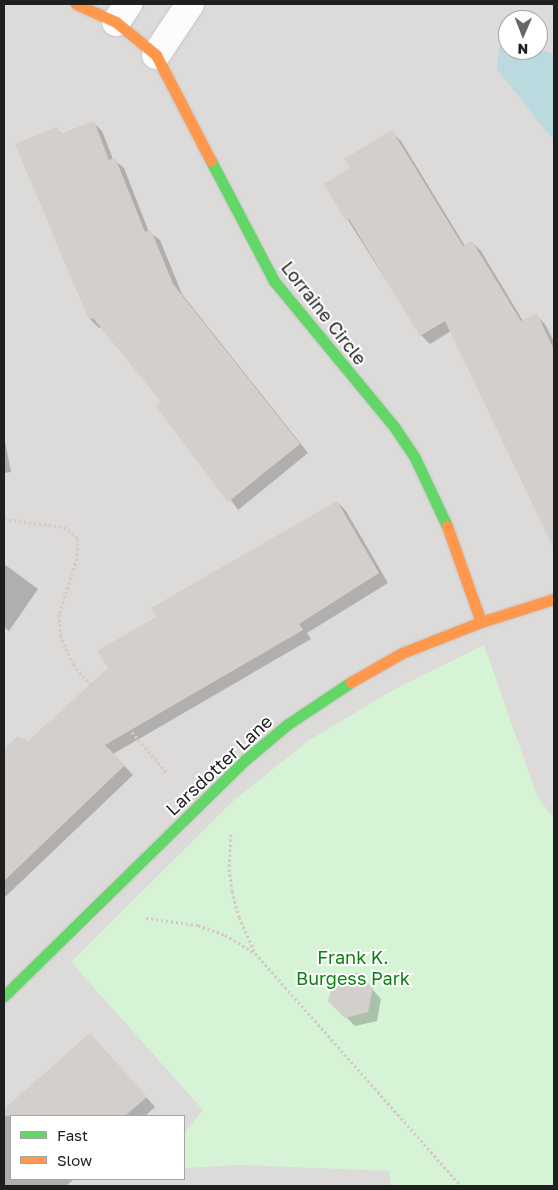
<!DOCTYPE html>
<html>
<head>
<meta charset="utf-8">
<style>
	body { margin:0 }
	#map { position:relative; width:558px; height:1190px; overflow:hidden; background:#edebe8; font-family:"Golos Text",sans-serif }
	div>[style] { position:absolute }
	.residential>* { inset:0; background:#dcdbd9 }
	.park>* { inset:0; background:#d6f3d5 }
	.water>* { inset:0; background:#bbdae0 }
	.shadow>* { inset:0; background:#0003 }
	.building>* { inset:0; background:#d2cfcc }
	.path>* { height:3px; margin-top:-1.5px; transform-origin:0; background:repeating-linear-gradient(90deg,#d7c9c7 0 2.5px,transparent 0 5px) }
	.roads { filter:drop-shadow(0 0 1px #c6c5c4) drop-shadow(0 0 1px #c6c5c4) }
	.street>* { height:28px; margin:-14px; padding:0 14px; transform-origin:14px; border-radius:14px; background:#fcfcfc }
	.fast>* { height:11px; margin:-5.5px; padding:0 5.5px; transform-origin:5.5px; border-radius:5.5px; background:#63d668 }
	.slow>* { height:11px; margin:-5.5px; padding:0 5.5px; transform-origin:5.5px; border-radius:5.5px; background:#ff974d }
	span { translate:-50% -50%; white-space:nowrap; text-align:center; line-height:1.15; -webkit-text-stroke:4px #fff; paint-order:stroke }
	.street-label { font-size:18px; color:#1f1f1f }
	.park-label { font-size:18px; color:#0c7e13 }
	.frame { position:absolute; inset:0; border:5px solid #1f1f1f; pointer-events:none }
	.legend { position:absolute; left:10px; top:1115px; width:175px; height:65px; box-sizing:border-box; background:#fff; border:1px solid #a5a5a5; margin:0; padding:6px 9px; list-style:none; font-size:15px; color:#1f1f1f }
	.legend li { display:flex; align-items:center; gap:10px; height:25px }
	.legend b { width:25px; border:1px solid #a5a5a5 }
	.north { position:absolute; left:498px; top:10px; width:50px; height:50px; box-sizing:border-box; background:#fff; border:1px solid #a5a5a5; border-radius:50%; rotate:181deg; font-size:14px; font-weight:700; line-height:20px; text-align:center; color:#1f1f1f }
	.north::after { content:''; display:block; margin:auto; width:18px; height:22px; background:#676665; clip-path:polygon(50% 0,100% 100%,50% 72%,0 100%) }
</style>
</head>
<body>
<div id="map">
	<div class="residential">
		<div style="clip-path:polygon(evenodd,4px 4px,554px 4px,554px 1186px,4px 1186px,4px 4px,508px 20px,538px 20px,538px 50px,508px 50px,508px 20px,4px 4px,11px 1116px,184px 1116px,184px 1179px,11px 1179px,11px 1116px)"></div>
	</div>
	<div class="park">
		<div style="clip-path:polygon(484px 645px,537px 796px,554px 819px,554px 1186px,390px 1186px,390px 1171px,241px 1165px,184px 1168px,184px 1133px,203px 1110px,71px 962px,231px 803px,308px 741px,393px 690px)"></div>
	</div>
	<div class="water">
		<div style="clip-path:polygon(506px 40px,508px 50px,538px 49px,554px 54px,554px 141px,497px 69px,499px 48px)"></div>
	</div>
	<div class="shadow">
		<div style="clip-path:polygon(93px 122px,102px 131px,113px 159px,124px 168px,149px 232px,160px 240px,182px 294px,308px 453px,238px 510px,163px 402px,102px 327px,99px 328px,90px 319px,57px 129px,62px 135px)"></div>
		<div style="clip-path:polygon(392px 132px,401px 141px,465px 246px,472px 242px,481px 251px,523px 321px,536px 315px,545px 324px,554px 342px,554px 513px,545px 517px,451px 331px,430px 344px,421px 335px,325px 184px,351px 169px)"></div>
		<div style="clip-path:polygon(4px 436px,11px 472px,4px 473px)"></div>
		<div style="clip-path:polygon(337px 502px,346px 511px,388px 583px,307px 633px,311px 639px,113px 754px,133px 775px,4px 898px,4px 751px,18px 737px,28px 743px,109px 669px,158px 617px)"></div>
		<div style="clip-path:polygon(4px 564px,38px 589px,9px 631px,4px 627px)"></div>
		<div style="clip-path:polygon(366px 982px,381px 999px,377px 1021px,355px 1026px,329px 1000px)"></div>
		<div style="clip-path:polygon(90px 1035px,155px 1107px,145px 1116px,11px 1116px,11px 1179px,74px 1179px,66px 1186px,4px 1186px,4px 1111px)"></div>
	</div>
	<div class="building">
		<div style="clip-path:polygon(94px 121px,109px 160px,115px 157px,145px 232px,151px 230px,173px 284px,300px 444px,228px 502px,156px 406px,161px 402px,93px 318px,89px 320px,15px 144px,57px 127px,60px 134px)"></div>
		<div style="clip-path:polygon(392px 130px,463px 246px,472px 241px,521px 321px,537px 313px,554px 350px,554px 549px,445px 321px,420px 336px,349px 219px,346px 221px,324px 184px,350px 168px,344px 159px)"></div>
		<div style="clip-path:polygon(337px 501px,379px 573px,299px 624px,303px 630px,105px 745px,125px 765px,4px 881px,4px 749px,18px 736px,28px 741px,108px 668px,97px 651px,156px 617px,151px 608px)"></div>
		<div style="clip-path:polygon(357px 972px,373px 988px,368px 1012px,345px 1018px,328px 1001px,335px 978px)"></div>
		<div style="clip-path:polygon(90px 1033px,147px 1097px,125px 1116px,4px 1116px,4px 1109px)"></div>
	</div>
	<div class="path">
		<div style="left:4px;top:519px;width:61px;rotate:7.6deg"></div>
		<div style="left:64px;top:527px;width:18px;rotate:38deg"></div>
		<div style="left:78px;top:538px;width:20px;rotate:93deg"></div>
		<div style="left:77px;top:558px;width:59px;rotate:107.8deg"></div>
		<div style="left:59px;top:614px;width:21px;rotate:87deg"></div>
		<div style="left:60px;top:635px;width:32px;rotate:66deg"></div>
		<div style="left:73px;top:664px;width:145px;rotate:49.2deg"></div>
		<div style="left:231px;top:834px;width:35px;rotate:93deg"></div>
		<div style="left:229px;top:869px;width:22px;rotate:82deg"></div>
		<div style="left:232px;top:891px;width:27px;rotate:75deg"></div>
		<div style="left:239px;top:917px;width:37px;rotate:66deg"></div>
		<div style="left:146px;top:918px;width:52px;rotate:7.7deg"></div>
		<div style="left:198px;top:925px;width:29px;rotate:20deg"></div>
		<div style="left:225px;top:935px;width:35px;rotate:31deg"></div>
		<div style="left:255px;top:953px;width:311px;rotate:48.5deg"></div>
	</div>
	<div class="roads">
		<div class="street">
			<div style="left:116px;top:22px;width:22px;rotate:-56deg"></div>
			<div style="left:156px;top:55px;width:61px;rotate:-56.3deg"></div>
		</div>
		<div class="fast">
			<div style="left:211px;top:161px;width:136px;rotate:62.3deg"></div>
			<div style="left:274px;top:281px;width:190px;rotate:50.5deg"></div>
			<div style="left:395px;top:428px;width:36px;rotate:56deg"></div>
			<div style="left:415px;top:458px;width:75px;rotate:64.8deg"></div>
			<div style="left:4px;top:996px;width:337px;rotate:-44.4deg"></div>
			<div style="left:245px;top:760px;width:56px;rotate:-39.9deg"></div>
			<div style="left:288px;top:724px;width:76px;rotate:-33.7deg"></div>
		</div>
		<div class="slow">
			<div style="left:76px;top:4px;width:44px;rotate:24.2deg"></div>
			<div style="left:116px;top:22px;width:52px;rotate:39.5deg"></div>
			<div style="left:156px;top:55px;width:119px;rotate:62.6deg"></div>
			<div style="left:447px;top:526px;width:102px;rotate:70.5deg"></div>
			<div style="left:351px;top:682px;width:59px;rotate:-29.6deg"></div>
			<div style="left:402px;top:653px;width:85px;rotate:-21.4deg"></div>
			<div style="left:481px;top:622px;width:77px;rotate:-17.5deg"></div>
		</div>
	</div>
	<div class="street-label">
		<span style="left:324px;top:313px;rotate:52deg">Lorraine Circle</span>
		<span style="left:219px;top:765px;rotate:-43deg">Larsdotter Lane</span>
	</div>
	<div class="park-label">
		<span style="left:353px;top:968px">Frank K.<br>Burgess Park</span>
	</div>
	<div class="frame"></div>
	<ul class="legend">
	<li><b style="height:6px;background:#63d668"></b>Fast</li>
	<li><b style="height:6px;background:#ff974d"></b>Slow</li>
	</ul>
	<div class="north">N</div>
</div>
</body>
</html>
